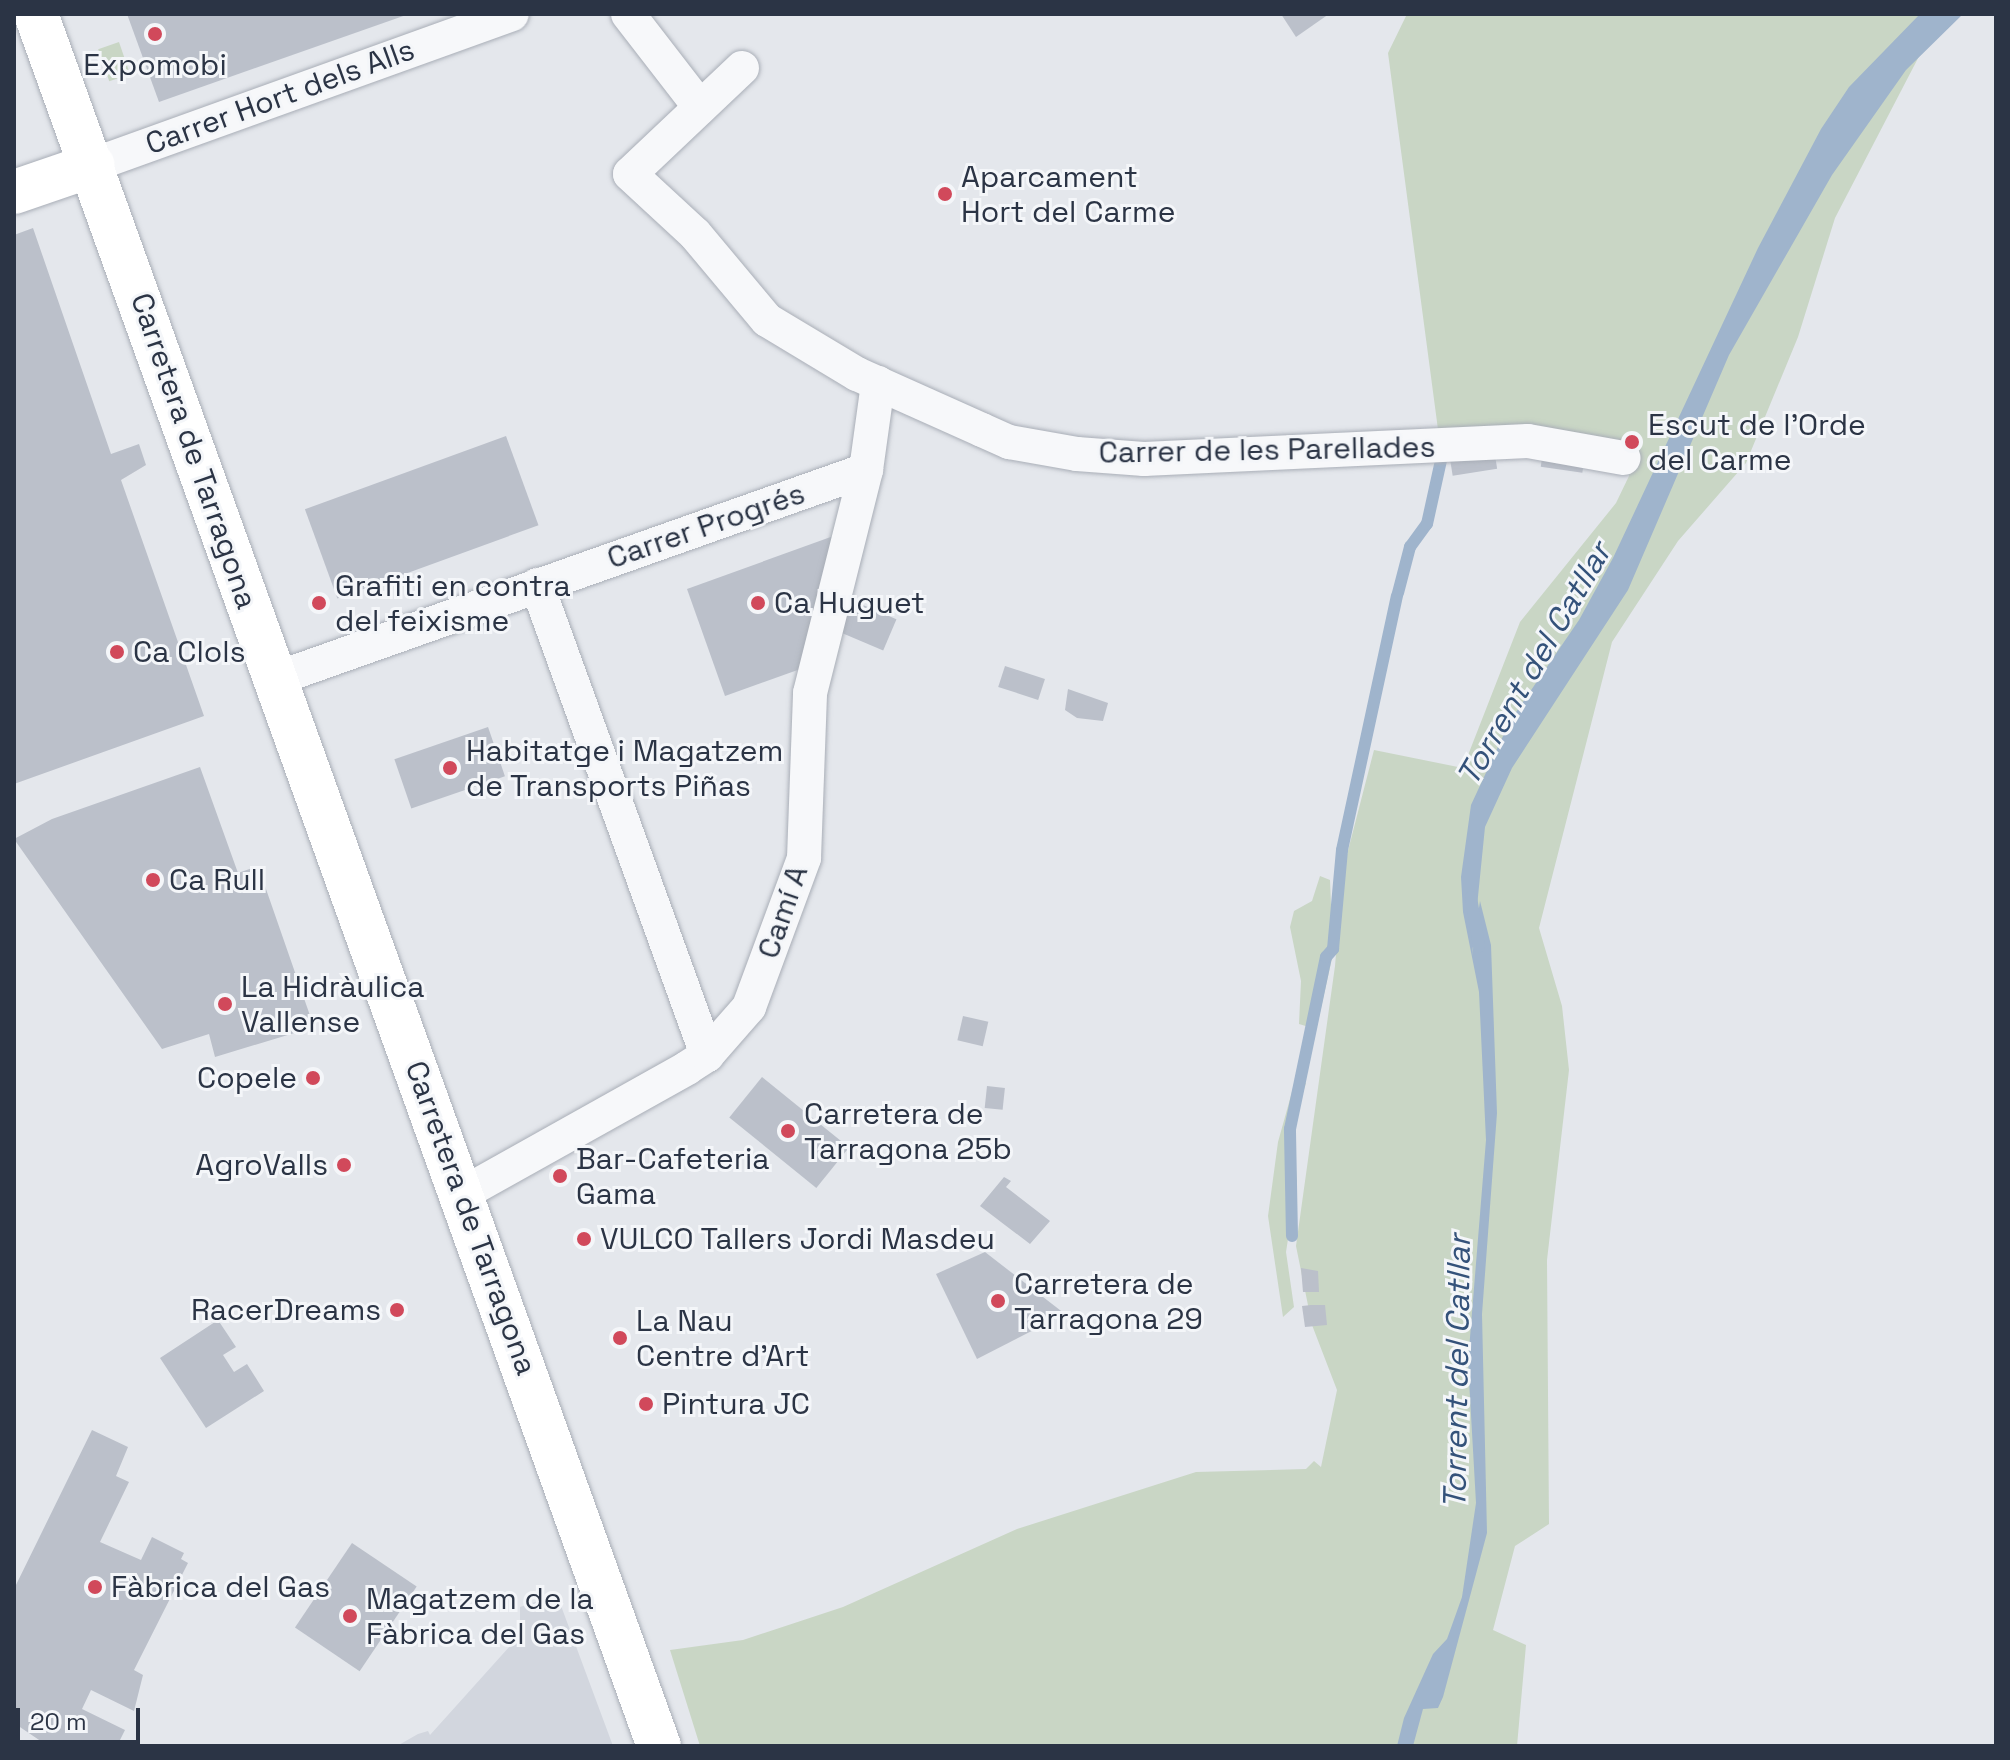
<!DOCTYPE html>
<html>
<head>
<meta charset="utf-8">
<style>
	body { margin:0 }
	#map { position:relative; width:2010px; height:1760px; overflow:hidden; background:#e4e7ec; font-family:"Space Grotesk",sans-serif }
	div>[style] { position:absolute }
	.built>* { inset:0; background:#d2d6de }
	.green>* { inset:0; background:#c9d6c5; transform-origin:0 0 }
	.water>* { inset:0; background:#9fb4cc }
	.stream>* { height:12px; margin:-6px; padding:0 6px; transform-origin:6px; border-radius:6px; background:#9fb4cc }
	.building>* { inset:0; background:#bbc0ca; transform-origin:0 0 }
	.roads { filter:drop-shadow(0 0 2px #a9aeb7) drop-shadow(0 0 2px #a9aeb7) }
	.street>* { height:34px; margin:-17px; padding:0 17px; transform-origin:17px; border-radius:17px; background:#f7f8fa }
	.secondary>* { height:44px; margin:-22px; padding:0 22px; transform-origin:22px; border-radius:22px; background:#fff }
	.dots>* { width:22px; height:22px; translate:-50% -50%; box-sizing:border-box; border:4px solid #f4f6f9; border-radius:50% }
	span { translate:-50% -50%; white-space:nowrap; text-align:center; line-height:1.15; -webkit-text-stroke:6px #f4f6f9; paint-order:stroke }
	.poi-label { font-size:30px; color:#2b3445 }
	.left { translate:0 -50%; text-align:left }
	.right { translate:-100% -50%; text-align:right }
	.street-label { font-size:30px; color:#2b3445 }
	.water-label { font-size:32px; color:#34527a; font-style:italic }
	.frame { position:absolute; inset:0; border:16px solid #2b3445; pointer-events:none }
	.scale { position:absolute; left:16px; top:1708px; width:124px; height:36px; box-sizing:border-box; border:4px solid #2b3445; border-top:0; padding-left:10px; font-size:24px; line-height:28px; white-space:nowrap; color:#2b3445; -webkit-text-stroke:6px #f4f6f9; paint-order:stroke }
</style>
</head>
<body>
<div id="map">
	<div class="built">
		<div style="clip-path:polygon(557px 1595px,613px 1746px,397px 1746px,418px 1734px,428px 1731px,430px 1735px,520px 1635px,520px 1607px)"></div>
	</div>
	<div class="green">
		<div style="clip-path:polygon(1407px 14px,1941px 14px,1835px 218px,1798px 337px,1746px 463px,1678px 541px,1612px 642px,1539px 928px,1562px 1006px,1569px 1070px,1547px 1260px,1549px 1524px,1515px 1546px,1493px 1630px,1526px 1645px,1517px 1746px,700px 1746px,670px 1650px,743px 1640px,843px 1607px,1017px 1529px,1196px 1472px,1306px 1469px,1314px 1461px,1321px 1467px,1337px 1390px,1312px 1325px,1296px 1246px,1335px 966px,1343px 870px,1374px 750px,1463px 768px,1520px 622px,1616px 503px,1629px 476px,1630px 450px,1439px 437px,1388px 53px)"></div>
		<div style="left:119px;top:42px;width:34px;height:22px;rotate:71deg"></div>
		<div style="clip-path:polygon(1320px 876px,1330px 880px,1333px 954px,1317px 1026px,1309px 1027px,1299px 1024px,1301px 981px,1290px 927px,1294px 911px,1312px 901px)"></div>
		<div style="clip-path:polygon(1295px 1081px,1306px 1083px,1292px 1125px,1297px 1181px,1286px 1252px,1294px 1307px,1283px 1317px,1268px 1216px,1278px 1142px)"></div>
	</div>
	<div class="water">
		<div style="clip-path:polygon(1920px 14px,1963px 14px,1906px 70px,1832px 175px,1729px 355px,1628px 590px,1512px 768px,1485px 827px,1472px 956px,1480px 901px,1491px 945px,1497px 1113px,1482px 1314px,1487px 1533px,1443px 1697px,1438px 1708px,1423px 1709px,1413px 1746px,1397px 1746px,1404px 1718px,1433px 1654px,1447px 1639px,1462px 1597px,1476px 1503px,1468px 1362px,1486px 1140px,1479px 992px,1463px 912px,1461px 877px,1471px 805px,1510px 721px,1579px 620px,1613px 558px,1758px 248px,1821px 129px,1849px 87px)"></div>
	</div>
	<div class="stream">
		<div style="left:1398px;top:593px;width:48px;rotate:-75.4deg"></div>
		<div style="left:1410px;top:547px;width:29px;rotate:-54deg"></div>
		<div style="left:1427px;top:524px;width:75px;rotate:-77.6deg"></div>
		<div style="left:1471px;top:897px;width:50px;rotate:80.7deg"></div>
		<div style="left:1292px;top:1236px;width:107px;rotate:-91.1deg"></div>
		<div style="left:1290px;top:1129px;width:176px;rotate:-78.2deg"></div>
		<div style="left:1326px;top:957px;width:11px;rotate:-49deg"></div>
		<div style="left:1333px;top:949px;width:99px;rotate:-84.8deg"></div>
		<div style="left:1342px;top:850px;width:260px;rotate:-77.8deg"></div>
	</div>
	<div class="building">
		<div style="clip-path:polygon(127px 14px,409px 14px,159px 102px)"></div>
		<div style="clip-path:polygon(1281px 14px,1329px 14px,1296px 37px)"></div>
		<div style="clip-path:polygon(33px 228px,111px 454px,139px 444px,146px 465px,121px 480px,204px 716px,14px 784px,14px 235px)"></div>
		<div style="left:506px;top:436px;width:95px;height:214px;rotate:70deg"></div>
		<div style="left:1494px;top:449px;width:20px;height:45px;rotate:81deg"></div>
		<div style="left:1543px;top:451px;width:42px;height:16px;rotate:8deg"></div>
		<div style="clip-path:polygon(839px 534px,806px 667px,725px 696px,687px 589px)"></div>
		<div style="left:844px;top:597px;width:57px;height:34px;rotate:23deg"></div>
		<div style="left:1005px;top:666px;width:42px;height:22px;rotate:18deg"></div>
		<div style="clip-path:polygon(1068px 689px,1108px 703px,1103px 721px,1077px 718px,1065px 710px)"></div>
		<div style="left:488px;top:727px;width:52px;height:99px;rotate:71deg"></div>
		<div style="clip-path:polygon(200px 767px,238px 873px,258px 866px,314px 1027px,215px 1057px,209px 1034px,162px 1049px,14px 839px,52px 819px)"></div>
		<div style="left:963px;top:1016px;width:26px;height:25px;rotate:13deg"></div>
		<div style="left:762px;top:1077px;width:112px;height:52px;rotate:39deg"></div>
		<div style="left:987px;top:1086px;width:18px;height:22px;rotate:6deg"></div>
		<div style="clip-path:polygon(1004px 1177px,1011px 1181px,1006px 1187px,1050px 1221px,1030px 1244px,980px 1206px)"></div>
		<div style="clip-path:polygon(985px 1252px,1065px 1314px,977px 1359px,936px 1274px)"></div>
		<div style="clip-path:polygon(1301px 1268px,1318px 1271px,1319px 1292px,1303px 1292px)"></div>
		<div style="clip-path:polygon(1311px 1305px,1325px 1305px,1327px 1325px,1305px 1327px,1302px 1306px)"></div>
		<div style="clip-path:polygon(218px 1320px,236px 1347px,223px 1355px,234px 1372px,247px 1364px,264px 1391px,206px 1428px,160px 1358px)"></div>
		<div style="clip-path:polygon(92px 1430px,128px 1447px,116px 1476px,129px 1482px,100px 1542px,141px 1560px,152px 1537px,184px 1553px,181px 1559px,188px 1563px,134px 1670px,143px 1675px,134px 1711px,91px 1690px,82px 1709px,125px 1730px,117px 1746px,48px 1746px,14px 1723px,14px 1589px)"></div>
		<div style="left:352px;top:1543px;width:78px;height:102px;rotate:34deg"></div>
	</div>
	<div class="roads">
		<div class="street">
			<div style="left:628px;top:14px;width:118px;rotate:52.3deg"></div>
			<div style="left:742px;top:68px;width:154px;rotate:136.6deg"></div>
			<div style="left:630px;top:174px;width:88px;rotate:42.7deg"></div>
			<div style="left:695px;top:234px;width:112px;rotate:50.1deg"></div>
			<div style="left:767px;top:320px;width:105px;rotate:31deg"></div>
			<div style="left:857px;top:374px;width:137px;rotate:24.1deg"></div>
			<div style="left:982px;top:430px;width:30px;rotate:24deg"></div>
			<div style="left:1009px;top:442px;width:69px;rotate:10deg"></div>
			<div style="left:1077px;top:454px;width:67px;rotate:4.3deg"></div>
			<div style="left:1144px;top:459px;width:384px;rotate:-2.7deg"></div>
			<div style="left:1528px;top:441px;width:97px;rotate:10.1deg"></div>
			<div style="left:93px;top:165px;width:445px;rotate:-19.8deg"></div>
			<div style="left:537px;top:585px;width:500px;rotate:70.1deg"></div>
			<div style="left:275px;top:679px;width:627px;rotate:-19.48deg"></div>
			<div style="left:462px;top:1194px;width:258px;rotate:-29.2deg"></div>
			<div style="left:687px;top:1068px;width:24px;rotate:-33deg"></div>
			<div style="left:707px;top:1055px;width:64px;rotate:-48.8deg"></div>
			<div style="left:749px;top:1007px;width:159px;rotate:-69.7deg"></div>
			<div style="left:804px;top:858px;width:165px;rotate:-87.9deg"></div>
			<div style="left:810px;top:693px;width:230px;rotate:-75.9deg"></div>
			<div style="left:866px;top:470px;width:88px;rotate:-82.1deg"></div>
		</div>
		<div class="secondary">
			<div style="left:36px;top:14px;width:1841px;rotate:70.22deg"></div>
			<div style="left:14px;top:192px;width:83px;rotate:-18.9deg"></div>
		</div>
	</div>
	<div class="dots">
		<div style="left:155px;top:34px;background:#d1495b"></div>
		<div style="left:945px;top:194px;background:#d1495b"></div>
		<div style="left:1632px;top:442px;background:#d1495b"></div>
		<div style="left:319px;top:603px;background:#d1495b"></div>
		<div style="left:758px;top:603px;background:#d1495b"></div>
		<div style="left:117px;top:652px;background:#d1495b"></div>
		<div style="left:450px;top:768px;background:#d1495b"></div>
		<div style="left:153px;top:880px;background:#d1495b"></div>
		<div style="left:225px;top:1004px;background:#d1495b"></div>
		<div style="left:313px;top:1078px;background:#d1495b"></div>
		<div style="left:788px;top:1131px;background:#d1495b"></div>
		<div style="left:344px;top:1165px;background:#d1495b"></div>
		<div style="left:560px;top:1176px;background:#d1495b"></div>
		<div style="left:584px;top:1239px;background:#d1495b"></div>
		<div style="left:998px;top:1301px;background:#d1495b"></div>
		<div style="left:397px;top:1310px;background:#d1495b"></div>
		<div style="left:620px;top:1338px;background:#d1495b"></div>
		<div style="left:646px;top:1404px;background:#d1495b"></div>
		<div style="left:95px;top:1587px;background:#d1495b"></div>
		<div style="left:350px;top:1616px;background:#d1495b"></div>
	</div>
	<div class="poi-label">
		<span style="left:155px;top:65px">Expomobi</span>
		<span class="left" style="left:961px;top:194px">Aparcament<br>Hort del Carme</span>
		<span class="left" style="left:1648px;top:442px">Escut de l'Orde<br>del Carme</span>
		<span class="left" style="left:335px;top:603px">Grafiti en contra<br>del feixisme</span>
		<span class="left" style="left:774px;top:603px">Ca Huguet</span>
		<span class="left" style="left:133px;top:652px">Ca Clols</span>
		<span class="left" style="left:466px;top:768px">Habitatge i Magatzem<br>de Transports Piñas</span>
		<span class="left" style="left:169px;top:880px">Ca Rull</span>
		<span class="left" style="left:241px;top:1004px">La Hidràulica<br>Vallense</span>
		<span class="right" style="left:297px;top:1078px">Copele</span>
		<span class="left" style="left:804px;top:1131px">Carretera de<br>Tarragona 25b</span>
		<span class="left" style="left:576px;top:1176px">Bar-Cafeteria<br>Gama</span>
		<span class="right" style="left:328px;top:1165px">AgroValls</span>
		<span class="left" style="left:600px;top:1239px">VULCO Tallers Jordi Masdeu</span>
		<span class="left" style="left:1014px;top:1301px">Carretera de<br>Tarragona 29</span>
		<span class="right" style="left:381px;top:1310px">RacerDreams</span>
		<span class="left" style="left:636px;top:1338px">La Nau<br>Centre d'Art</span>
		<span class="left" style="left:662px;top:1404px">Pintura JC</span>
		<span class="left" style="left:111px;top:1587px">Fàbrica del Gas</span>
		<span class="left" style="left:366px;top:1616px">Magatzem de la<br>Fàbrica del Gas</span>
	</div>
	<div class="street-label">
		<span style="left:280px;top:97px;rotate:-20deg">Carrer Hort dels Alls</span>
		<span style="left:1267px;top:450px;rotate:-1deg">Carrer de les Parellades</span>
		<span style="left:194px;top:451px;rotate:71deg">Carretera de Tarragona</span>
		<span style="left:706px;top:526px;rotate:-19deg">Carrer Progrés</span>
		<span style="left:783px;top:912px;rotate:-71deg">Camí A</span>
		<span style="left:471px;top:1218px;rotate:70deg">Carretera de Tarragona</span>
	</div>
	<div class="water-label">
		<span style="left:1534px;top:664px;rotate:-60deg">Torrent del Catllar</span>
		<span style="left:1457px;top:1372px;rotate:-89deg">Torrent del Catllar</span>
	</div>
	<div class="frame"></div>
	<div class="scale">20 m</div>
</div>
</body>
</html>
